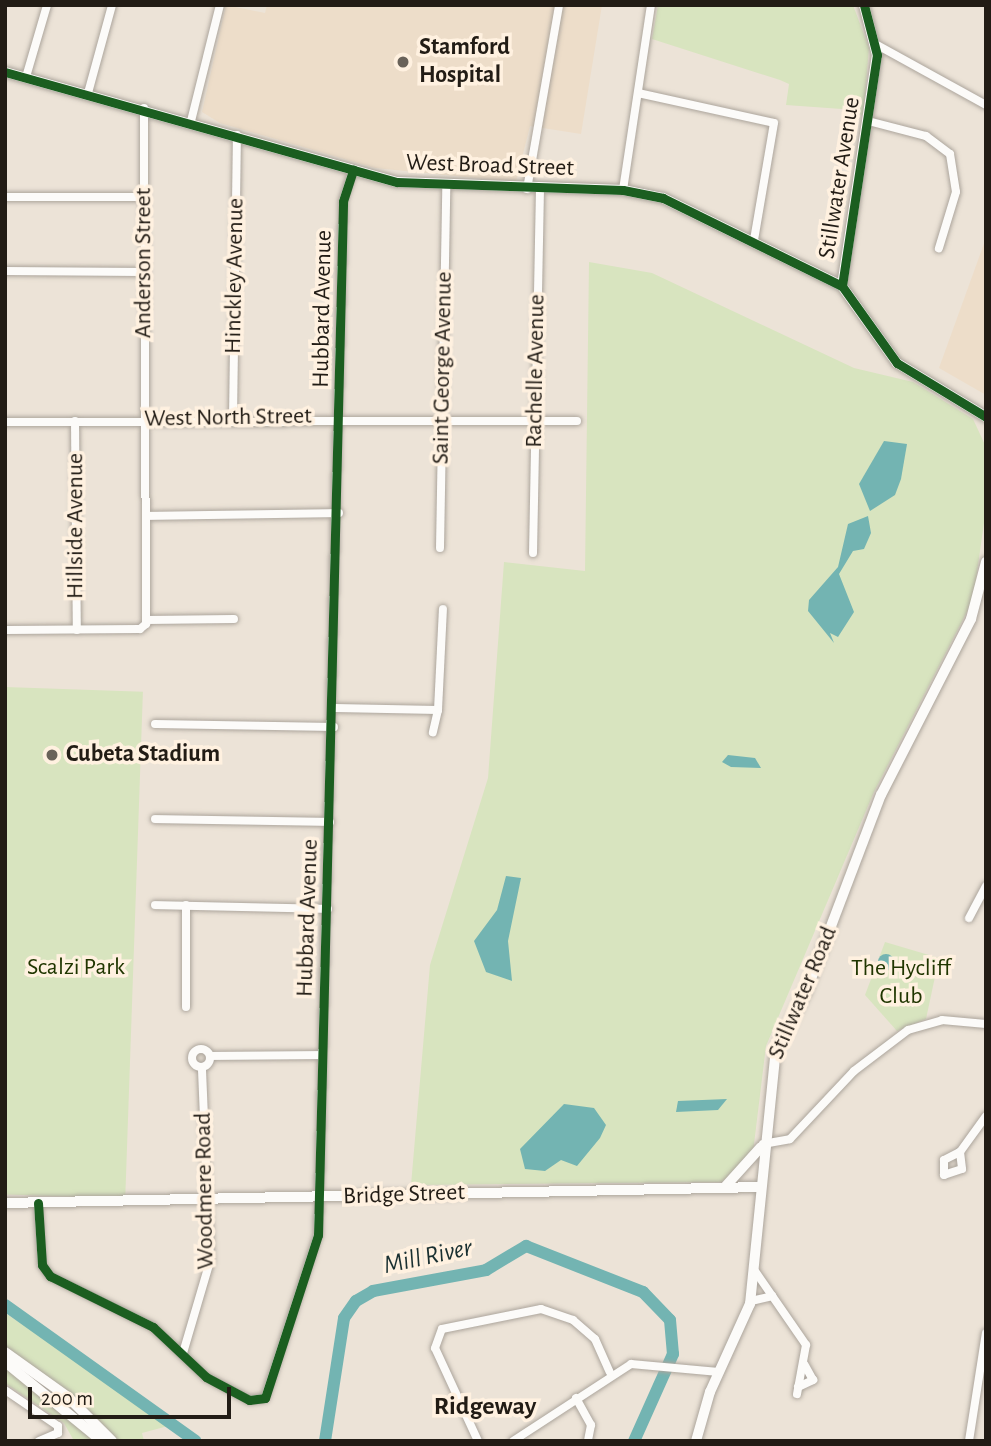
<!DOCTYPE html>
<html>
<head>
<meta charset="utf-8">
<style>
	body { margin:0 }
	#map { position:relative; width:991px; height:1446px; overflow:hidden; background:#ece3d7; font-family:"Alegreya Sans",sans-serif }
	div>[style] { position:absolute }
	.built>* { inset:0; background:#edddc9 }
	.green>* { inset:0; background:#d8e4bf; transform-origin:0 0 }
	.water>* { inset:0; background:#73b4b2 }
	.round { border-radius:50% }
	.river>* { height:12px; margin:-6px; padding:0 6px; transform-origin:6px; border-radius:6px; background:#73b4b2 }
	.roads { filter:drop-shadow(0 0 2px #aca59c) drop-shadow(0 0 2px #aca59c) }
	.minor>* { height:8px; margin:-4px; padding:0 4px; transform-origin:4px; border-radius:4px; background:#fcfbf9 }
	.minor>.ring { margin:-4px; padding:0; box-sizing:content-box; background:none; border:8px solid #fcfbf9; border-radius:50% }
	.major>* { height:10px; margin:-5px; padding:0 5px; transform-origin:5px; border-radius:5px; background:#fcfbf9 }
	.cycleway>* { height:9px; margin:-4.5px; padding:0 4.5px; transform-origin:4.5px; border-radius:4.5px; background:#1b5e20 }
	.dots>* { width:19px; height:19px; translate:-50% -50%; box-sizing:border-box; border:4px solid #fff1e0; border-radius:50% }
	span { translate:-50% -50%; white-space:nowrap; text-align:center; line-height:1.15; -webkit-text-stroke:7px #fff1e0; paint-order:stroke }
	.poi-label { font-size:24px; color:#221c15; font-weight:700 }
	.left { translate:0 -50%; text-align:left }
	.street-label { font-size:24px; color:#221c15 }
	.park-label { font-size:24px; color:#203600 }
	.water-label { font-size:26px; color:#1a3031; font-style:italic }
	.neighbourhood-label { font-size:26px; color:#221c15; font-weight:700 }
	.frame { position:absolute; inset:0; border:7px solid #221c15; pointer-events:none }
	.scale { position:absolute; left:28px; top:1387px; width:203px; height:32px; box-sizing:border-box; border:4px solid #221c15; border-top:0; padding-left:9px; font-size:21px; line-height:24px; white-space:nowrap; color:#221c15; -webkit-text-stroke:5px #fff1e0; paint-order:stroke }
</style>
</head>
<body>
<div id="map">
	<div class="built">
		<div style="clip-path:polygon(226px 5px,265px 13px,267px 5px,602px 5px,581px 134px,530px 126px,516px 182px,375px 168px,220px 123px,202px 112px)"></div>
		<div style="clip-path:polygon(986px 238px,986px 395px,939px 368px)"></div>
	</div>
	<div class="green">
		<div style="clip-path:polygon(658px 5px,853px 5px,869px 48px,863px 117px,856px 110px,786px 105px,789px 84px,780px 80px,652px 39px)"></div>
		<div style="clip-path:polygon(589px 262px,652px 273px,854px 368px,913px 382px,973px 419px,986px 447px,986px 509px,973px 600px,874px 792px,766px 1046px,753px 1152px,722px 1182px,411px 1185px,430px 965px,488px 778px,504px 562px,585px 571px)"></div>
		<div style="left:5px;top:687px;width:138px;height:507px;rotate:2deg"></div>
		<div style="clip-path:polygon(885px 942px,939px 958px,926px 1019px,897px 1031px,865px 995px)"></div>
		<div style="clip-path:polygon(5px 1313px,135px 1399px,168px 1426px,142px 1433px,144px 1441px,118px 1441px,87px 1408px,5px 1346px)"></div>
		<div style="clip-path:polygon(5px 1368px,96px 1441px,74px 1441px,64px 1423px,5px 1383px)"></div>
	</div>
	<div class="water">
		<div style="clip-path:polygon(884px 441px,907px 444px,901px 479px,895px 495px,870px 511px,859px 484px)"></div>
		<div style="clip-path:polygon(868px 516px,871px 533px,864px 549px,853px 551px,839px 574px,854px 612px,838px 637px,830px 633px,834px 643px,808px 611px,809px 600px,838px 567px,848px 524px)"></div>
		<div style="clip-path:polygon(728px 755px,755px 758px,761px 768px,731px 767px,722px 762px)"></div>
		<div style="clip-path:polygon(506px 876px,521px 878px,508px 941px,512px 981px,486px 972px,474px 941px,497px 910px)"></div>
		<div class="round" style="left:878px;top:954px;width:16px;height:16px"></div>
		<div style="clip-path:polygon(727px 1099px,718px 1110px,676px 1112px,678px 1101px)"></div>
		<div style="clip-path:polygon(564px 1104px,594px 1108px,606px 1125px,600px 1138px,577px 1166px,561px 1160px,545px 1171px,525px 1169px,520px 1149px)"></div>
	</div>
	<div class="river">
		<div style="left:5px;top:1305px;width:234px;rotate:35.5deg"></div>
		<div style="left:325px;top:1441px;width:124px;rotate:-81.2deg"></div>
		<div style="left:344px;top:1318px;width:21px;rotate:-55deg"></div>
		<div style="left:356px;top:1301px;width:20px;rotate:-30deg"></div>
		<div style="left:373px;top:1291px;width:115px;rotate:-10.5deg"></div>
		<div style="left:486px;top:1270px;width:47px;rotate:-31deg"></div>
		<div style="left:526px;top:1246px;width:126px;rotate:21.5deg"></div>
		<div style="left:643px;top:1292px;width:39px;rotate:46deg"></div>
		<div style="left:670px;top:1320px;width:34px;rotate:85deg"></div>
		<div style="left:673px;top:1354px;width:95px;rotate:114.1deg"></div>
	</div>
	<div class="roads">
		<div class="minor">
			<div style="left:877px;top:45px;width:124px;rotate:28.8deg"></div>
			<div style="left:26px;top:77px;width:75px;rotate:-73.7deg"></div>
			<div style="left:88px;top:93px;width:91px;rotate:-74.7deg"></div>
			<div style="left:638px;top:93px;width:139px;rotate:12.4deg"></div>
			<div style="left:774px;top:123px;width:119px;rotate:99.7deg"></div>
			<div style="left:191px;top:121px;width:120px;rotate:-76deg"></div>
			<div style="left:872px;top:122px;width:56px;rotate:14.5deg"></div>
			<div style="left:926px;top:136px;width:30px;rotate:37deg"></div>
			<div style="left:950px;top:154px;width:38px;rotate:81deg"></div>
			<div style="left:956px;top:192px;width:59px;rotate:106.9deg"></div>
			<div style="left:527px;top:189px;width:187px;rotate:-80.1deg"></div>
			<div style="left:623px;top:190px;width:187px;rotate:-81.4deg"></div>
			<div style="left:5px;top:197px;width:139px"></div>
			<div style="left:5px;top:271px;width:138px;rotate:0.4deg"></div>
			<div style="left:233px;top:418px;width:283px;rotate:-89.2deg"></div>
			<div style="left:75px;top:421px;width:209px;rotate:89.5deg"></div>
			<div style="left:5px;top:422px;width:572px;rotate:-0.1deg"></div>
			<div style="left:146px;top:516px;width:193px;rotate:-0.9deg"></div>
			<div style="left:440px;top:548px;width:360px;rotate:-89deg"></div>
			<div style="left:533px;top:553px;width:364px;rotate:-88.9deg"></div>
			<div style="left:146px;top:620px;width:88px;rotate:-0.7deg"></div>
			<div style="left:5px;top:630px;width:135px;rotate:-0.4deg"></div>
			<div style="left:140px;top:629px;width:8px;rotate:-40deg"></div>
			<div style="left:146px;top:624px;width:516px;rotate:-90.22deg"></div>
			<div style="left:335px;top:708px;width:103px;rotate:1.1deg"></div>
			<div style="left:438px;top:710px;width:23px;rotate:103deg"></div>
			<div style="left:438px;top:710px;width:101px;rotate:-87.2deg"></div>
			<div style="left:155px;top:724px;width:179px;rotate:1deg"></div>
			<div style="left:155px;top:819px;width:175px;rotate:1deg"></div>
			<div style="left:155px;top:905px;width:173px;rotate:1.3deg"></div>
			<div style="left:969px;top:918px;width:36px;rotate:-62deg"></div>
			<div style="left:186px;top:1007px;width:102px;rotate:-90deg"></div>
			<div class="ring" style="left:192px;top:1049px;width:10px;height:10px"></div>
			<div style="left:210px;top:1056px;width:112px;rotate:-0.5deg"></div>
			<div style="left:763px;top:1144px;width:27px;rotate:-10deg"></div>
			<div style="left:790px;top:1139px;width:93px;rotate:-46.7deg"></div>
			<div style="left:854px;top:1071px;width:68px;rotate:-37.2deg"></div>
			<div style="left:908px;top:1030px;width:35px;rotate:-16deg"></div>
			<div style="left:942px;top:1020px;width:44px;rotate:5.2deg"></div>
			<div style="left:960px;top:1152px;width:17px;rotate:83deg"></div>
			<div style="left:962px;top:1169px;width:19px;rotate:162deg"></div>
			<div style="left:944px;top:1175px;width:15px;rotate:-90deg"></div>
			<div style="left:944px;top:1160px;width:18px;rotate:-27deg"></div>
			<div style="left:960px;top:1152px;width:44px;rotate:-54.2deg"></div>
			<div style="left:38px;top:1203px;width:62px;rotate:86.3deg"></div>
			<div style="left:42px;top:1265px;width:14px;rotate:54deg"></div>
			<div style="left:50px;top:1276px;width:115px;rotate:26.3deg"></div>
			<div style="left:153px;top:1327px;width:73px;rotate:43.3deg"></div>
			<div style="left:206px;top:1377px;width:49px;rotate:28.1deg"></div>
			<div style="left:249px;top:1400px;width:16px;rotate:-7deg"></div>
			<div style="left:265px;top:1398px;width:171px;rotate:-72deg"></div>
			<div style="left:318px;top:1235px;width:1034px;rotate:-88.61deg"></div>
			<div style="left:343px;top:201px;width:33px;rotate:-72deg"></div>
			<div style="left:755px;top:1271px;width:90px;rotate:55.4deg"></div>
			<div style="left:806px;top:1345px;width:50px;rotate:100.4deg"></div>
			<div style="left:751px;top:1301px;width:22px;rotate:-13deg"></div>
			<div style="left:183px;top:1353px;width:96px;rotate:-73.6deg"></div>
			<div style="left:210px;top:1261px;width:194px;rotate:-92.4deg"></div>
			<div style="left:798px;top:1387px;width:17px;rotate:-25deg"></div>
			<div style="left:813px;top:1380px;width:18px;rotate:-119deg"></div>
			<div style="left:5px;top:1390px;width:64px;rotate:34.2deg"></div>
			<div style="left:58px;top:1426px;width:7px;rotate:90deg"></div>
			<div style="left:58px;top:1433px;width:21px;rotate:157deg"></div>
			<div style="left:576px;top:1398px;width:31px;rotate:61deg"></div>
			<div style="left:591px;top:1425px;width:16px;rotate:101deg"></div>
			<div style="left:478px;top:1441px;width:102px;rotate:-114.8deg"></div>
			<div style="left:435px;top:1348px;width:20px;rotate:-70deg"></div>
			<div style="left:442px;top:1329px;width:101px;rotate:-11.4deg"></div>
			<div style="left:541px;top:1309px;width:34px;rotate:19deg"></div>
			<div style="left:573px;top:1320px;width:29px;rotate:41deg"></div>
			<div style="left:595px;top:1339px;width:36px;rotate:66deg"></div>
			<div style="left:513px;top:1441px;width:141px;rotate:-33.1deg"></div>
			<div style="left:631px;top:1364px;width:88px;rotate:5.2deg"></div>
			<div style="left:969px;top:1441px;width:109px;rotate:-81.1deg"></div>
		</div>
		<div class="major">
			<div style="left:5px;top:72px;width:407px;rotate:15.7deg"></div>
			<div style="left:397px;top:182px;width:226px;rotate:2deg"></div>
			<div style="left:623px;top:190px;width:41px;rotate:11.3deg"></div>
			<div style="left:663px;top:198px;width:199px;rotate:26.2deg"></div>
			<div style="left:842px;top:286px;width:95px;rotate:54.5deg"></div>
			<div style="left:897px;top:363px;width:104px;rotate:31.2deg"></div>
			<div style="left:842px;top:286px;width:234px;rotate:-81.4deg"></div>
			<div style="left:877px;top:55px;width:52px;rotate:-104.6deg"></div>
			<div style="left:724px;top:1188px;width:55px;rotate:-47.9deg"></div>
			<div style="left:5px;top:1203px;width:755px;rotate:-1.21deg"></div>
			<div style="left:5px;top:1352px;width:77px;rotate:35.5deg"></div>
			<div style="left:68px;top:1397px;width:62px;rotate:45deg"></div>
			<div style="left:5px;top:1362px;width:125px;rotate:39.2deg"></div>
			<div style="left:696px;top:1441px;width:51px;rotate:-74.1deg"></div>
			<div style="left:710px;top:1392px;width:97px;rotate:-65.6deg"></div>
			<div style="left:750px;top:1304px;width:255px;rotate:-84.2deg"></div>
			<div style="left:776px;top:1050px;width:65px;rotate:-62.7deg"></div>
			<div style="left:806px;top:992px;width:211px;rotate:-69.2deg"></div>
			<div style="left:881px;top:795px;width:198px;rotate:-62.9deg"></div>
			<div style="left:971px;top:619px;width:59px;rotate:-75.3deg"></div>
		</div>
	</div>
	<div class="cycleway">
		<div style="left:5px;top:72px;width:407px;rotate:15.7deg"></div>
		<div style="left:397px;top:182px;width:226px;rotate:2deg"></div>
		<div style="left:623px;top:190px;width:41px;rotate:11.3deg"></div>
		<div style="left:663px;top:198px;width:199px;rotate:26.2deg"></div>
		<div style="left:842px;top:286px;width:95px;rotate:54.5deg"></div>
		<div style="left:897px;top:363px;width:104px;rotate:31.2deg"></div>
		<div style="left:842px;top:286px;width:234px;rotate:-81.4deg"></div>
		<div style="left:877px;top:55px;width:52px;rotate:-104.6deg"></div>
		<div style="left:38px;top:1203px;width:62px;rotate:86.3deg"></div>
		<div style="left:42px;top:1265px;width:14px;rotate:54deg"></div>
		<div style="left:50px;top:1276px;width:115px;rotate:26.3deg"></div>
		<div style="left:153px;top:1327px;width:73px;rotate:43.3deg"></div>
		<div style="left:206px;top:1377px;width:49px;rotate:28.1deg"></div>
		<div style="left:249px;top:1400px;width:16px;rotate:-7deg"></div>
		<div style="left:265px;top:1398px;width:171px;rotate:-72deg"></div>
		<div style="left:318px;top:1235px;width:1034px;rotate:-88.61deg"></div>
		<div style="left:343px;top:201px;width:33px;rotate:-72deg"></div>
	</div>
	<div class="dots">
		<div style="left:403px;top:62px;background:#696259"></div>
		<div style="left:52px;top:755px;background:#696259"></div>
	</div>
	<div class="poi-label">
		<span class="left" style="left:419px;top:62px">Stamford<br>Hospital</span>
		<span class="left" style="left:66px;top:755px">Cubeta Stadium</span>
	</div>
	<div class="street-label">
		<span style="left:490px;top:166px;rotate:2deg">West Broad Street</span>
		<span style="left:840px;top:178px;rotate:-81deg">Stillwater Avenue</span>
		<span style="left:144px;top:263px;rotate:-90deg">Anderson Street</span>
		<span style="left:235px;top:276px;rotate:-89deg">Hinckley Avenue</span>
		<span style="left:323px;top:309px;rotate:-89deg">Hubbard Avenue</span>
		<span style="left:443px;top:368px;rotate:-89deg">Saint George Avenue</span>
		<span style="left:536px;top:371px;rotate:-89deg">Rachelle Avenue</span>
		<span style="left:228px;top:418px;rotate:-1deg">West North Street</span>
		<span style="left:76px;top:526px;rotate:-90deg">Hillside Avenue</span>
		<span style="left:308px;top:918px;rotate:-88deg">Hubbard Avenue</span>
		<span style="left:803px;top:993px;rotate:-67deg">Stillwater Road</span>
		<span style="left:205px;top:1191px;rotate:-91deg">Woodmere Road</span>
		<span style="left:404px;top:1195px;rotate:-2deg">Bridge Street</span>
	</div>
	<div class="park-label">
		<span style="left:76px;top:968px">Scalzi Park</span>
		<span style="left:901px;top:983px">The Hycliff<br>Club</span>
	</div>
	<div class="water-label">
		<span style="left:428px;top:1257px;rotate:-12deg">Mill River</span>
	</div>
	<div class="neighbourhood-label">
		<span style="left:485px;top:1407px">Ridgeway</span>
	</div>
	<div class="frame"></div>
	<div class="scale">200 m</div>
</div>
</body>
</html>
